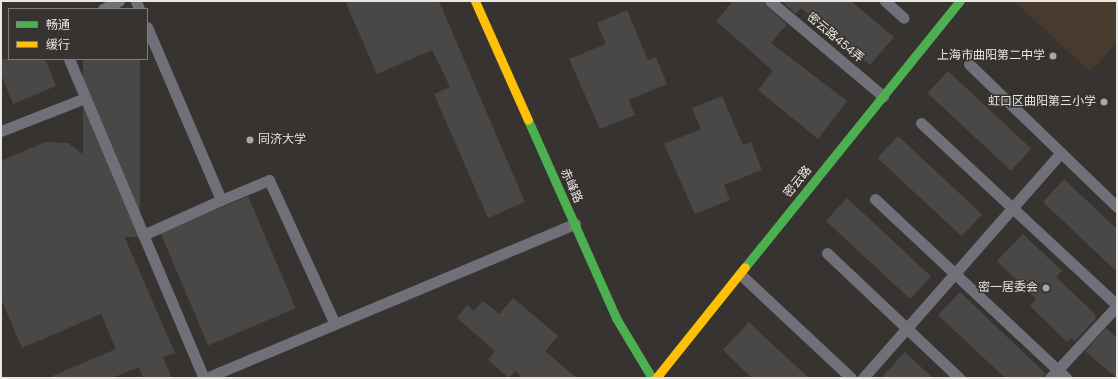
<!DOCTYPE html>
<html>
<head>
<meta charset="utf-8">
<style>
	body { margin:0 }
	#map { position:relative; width:1118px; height:379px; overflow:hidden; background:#363331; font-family:"DM Sans","Noto Sans SC",sans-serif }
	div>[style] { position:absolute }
	.green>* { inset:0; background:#483a2d }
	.building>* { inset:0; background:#4a4846; transform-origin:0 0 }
	.lane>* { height:11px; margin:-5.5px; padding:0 5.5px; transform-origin:5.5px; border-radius:5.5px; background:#707079 }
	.fast>* { height:9px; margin:-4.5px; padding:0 4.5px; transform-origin:4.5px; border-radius:4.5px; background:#4caf50 }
	.slow>* { height:9px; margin:-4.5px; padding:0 4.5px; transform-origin:4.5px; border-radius:4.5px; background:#ffc107 }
	.dots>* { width:11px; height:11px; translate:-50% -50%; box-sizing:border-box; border:2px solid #373330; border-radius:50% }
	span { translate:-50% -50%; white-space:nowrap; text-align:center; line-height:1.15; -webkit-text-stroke:3px #373330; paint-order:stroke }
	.street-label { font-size:12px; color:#e9e6e4 }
	.poi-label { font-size:12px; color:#e9e6e4 }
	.right { translate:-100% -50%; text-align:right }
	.left { translate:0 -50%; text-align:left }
	.frame { position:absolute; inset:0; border:2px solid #e9e6e4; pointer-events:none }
	.legend { position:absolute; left:8px; top:8px; width:140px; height:52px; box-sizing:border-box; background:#373330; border:1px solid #7e7b78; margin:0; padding:5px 7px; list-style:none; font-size:12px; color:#e9e6e4 }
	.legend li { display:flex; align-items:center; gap:8px; height:20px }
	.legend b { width:20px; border:1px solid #7e7b78 }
</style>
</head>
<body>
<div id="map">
	<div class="green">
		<div style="clip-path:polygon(1018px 1px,1117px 1px,1117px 43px,1090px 72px,1016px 3px)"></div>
	</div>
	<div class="building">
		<div style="clip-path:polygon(345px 1px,439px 1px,525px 202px,488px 218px,434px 94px,450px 87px,432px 50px,377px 74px)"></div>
		<div style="clip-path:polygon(733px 1px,763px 1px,766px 6px,787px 24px,771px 43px,847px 101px,818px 139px,758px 90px,773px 71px,716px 21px)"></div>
		<div style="clip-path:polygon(781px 1px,851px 1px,894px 37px,870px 65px,801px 8px,796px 14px)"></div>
		<div style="clip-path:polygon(627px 10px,648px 60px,656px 57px,667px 84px,629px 100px,635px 115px,600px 129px,569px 59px,606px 44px,597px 23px)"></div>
		<div style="clip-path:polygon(1px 59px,45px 59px,56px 86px,13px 104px,1px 74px)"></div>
		<div style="left:83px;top:59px;width:57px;height:178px"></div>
		<div style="left:948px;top:71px;width:114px;height:30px;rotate:43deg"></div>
		<div style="clip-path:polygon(722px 96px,743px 145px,751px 142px,762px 170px,724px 185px,730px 200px,695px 214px,664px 144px,701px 129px,692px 108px)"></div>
		<div style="left:898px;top:136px;width:115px;height:30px;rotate:43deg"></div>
		<div style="clip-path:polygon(45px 142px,68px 143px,91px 160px,175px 353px,163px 357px,172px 378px,143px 378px,139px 367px,112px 378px,48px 378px,116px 349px,101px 314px,22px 348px,1px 299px,1px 161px)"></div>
		<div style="clip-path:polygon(1064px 179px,1117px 229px,1117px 272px,1043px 202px)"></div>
		<div style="left:248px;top:196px;width:122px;height:95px;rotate:67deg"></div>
		<div style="left:847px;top:198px;width:115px;height:31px;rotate:43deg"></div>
		<div style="clip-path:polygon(1023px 234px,1062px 271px,1056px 277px,1094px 313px,1096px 318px,1075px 341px,1071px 338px,1067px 342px,1030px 306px,1036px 299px,997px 261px)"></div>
		<div style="clip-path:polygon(960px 292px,1045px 373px,1043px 378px,1005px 378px,938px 315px)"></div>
		<div style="clip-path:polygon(513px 298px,558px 336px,545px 351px,577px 378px,523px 378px,515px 371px,509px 378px,488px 360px,495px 351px,457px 318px,467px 305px,474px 311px,483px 301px,499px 314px)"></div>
		<div style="clip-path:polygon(749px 322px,771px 343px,809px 378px,752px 378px,723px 350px)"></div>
		<div style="clip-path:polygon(1106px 328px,1117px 338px,1117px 378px,1085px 351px)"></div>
		<div style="clip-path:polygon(905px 352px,933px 378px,881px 378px)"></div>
	</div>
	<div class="lane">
		<div style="left:136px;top:1px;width:9px;rotate:69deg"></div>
		<div style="left:770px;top:1px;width:148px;rotate:40.1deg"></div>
		<div style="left:885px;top:1px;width:25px;rotate:42deg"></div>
		<div style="left:103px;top:9px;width:18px;rotate:-27deg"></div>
		<div style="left:147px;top:27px;width:188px;rotate:66.8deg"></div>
		<div style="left:221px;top:200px;width:52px;rotate:-22.6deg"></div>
		<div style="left:269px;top:180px;width:158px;rotate:65.4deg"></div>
		<div style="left:69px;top:59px;width:346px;rotate:67.1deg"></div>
		<div style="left:969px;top:64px;width:206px;rotate:44deg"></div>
		<div style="left:921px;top:123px;width:267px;rotate:42.9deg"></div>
		<div style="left:1px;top:131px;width:90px;rotate:-21.4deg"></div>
		<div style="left:875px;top:199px;width:262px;rotate:43.1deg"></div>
		<div style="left:143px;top:235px;width:85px;rotate:-24.2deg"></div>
		<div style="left:827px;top:253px;width:182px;rotate:43.4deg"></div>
		<div style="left:740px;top:274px;width:152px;rotate:43.1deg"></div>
		<div style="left:206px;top:378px;width:400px;rotate:-22.7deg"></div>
		<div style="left:863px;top:378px;width:300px;rotate:-48.7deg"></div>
		<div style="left:1050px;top:378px;width:98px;rotate:-47.1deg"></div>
	</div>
	<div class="fast">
		<div style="left:528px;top:120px;width:217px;rotate:66deg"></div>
		<div style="left:616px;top:318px;width:70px;rotate:59deg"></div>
		<div style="left:745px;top:267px;width:342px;rotate:-51.1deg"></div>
	</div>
	<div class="slow">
		<div style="left:475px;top:1px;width:130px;rotate:66deg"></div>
		<div style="left:656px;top:378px;width:142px;rotate:-51.3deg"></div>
	</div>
	<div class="dots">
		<div style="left:1053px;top:56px;background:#aaa7a5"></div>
		<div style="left:1104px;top:102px;background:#aaa7a5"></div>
		<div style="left:250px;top:140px;background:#aaa7a5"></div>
		<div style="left:1046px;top:288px;background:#aaa7a5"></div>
	</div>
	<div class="street-label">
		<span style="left:835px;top:38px;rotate:40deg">密云路454弄</span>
		<span style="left:798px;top:182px;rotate:-51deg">密云路</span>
		<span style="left:571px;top:186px;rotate:66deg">赤峰路</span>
	</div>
	<div class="poi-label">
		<span class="right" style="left:1045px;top:56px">上海市曲阳第二中学</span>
		<span class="right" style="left:1096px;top:102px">虹口区曲阳第三小学</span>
		<span class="left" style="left:258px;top:140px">同济大学</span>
		<span class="right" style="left:1038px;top:288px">密一居委会</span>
	</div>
	<div class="frame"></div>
	<ul class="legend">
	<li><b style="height:5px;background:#4caf50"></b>畅通</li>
	<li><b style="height:5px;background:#ffc107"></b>缓行</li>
	</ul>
</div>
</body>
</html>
